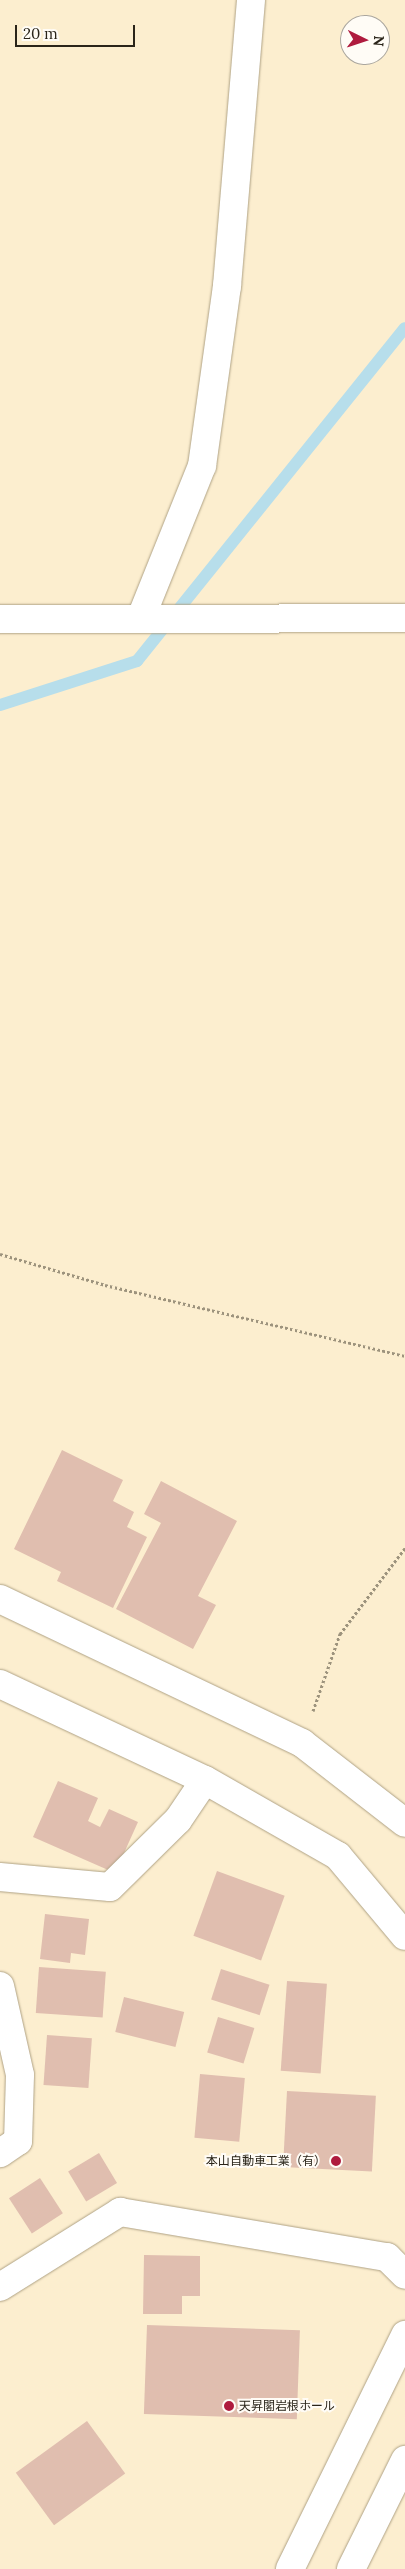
<!DOCTYPE html>
<html>
<head>
<meta charset="utf-8">
<style>
	body { margin:0 }
	#map { position:relative; width:405px; height:2569px; overflow:hidden; background:#fceecf; font-family:Lora,"Noto Sans JP",serif }
	div>[style] { position:absolute }
	.stream>* { height:12px; margin:-6px; padding:0 6px; transform-origin:6px; border-radius:6px; background:#b7deeb }
	.building>* { inset:0; background:#e0beaf; transform-origin:0 0 }
	.path>* { height:3px; margin-top:-1.5px; transform-origin:0; background:repeating-linear-gradient(90deg,#9d937d 0 2.5px,transparent 0 5px) }
	.roads { filter:drop-shadow(0 0 1px #afa285) drop-shadow(0 0 1px #afa285) }
	.minor>* { height:28px; margin:-14px; padding:0 14px; transform-origin:14px; border-radius:14px; background:#fff }
	.dots>* { width:14px; height:14px; translate:-50% -50%; box-sizing:border-box; border:2px solid #fffcf6; border-radius:50% }
	span { translate:-50% -50%; white-space:nowrap; text-align:center; line-height:1.15; -webkit-text-stroke:4px #fffcf6; paint-order:stroke }
	.poi-label { font-size:12px; color:#2a2419 }
	.right { translate:-100% -50%; text-align:right }
	.left { translate:0 -50%; text-align:left }
	.north { position:absolute; left:340px; top:15px; width:50px; height:50px; box-sizing:border-box; background:#fffcf6; border:1px solid #aaa69e; border-radius:50%; rotate:94deg; font-size:14px; font-weight:700; line-height:20px; text-align:center; color:#2a2419 }
	.north::after { content:''; display:block; margin:auto; width:18px; height:22px; background:#af1b3e; clip-path:polygon(50% 0,100% 100%,50% 72%,0 100%) }
	.scale { position:absolute; left:15px; top:25px; width:120px; height:22px; box-sizing:border-box; border:2px solid #2a2419; border-top:0; padding-left:6px; font-size:15px; line-height:18px; white-space:nowrap; color:#2a2419; -webkit-text-stroke:4px #fffcf6; paint-order:stroke }
</style>
</head>
<body>
<div id="map">
	<div class="stream">
		<div style="left:0;top:705px;width:144px;rotate:-17.8deg"></div>
		<div style="left:137px;top:661px;width:427px;rotate:-51.2deg"></div>
	</div>
	<div class="building">
		<div style="clip-path:polygon(62px 1450px,123px 1480px,113px 1501px,134px 1512px,127px 1527px,147px 1537px,113px 1608px,57px 1581px,61px 1572px,14px 1549px)"></div>
		<div style="clip-path:polygon(161px 1481px,237px 1521px,198px 1596px,216px 1605px,193px 1649px,116px 1609px,161px 1523px,144px 1514px)"></div>
		<div style="clip-path:polygon(58px 1781px,98px 1798px,88px 1821px,100px 1827px,109px 1809px,138px 1822px,115px 1873px,33px 1837px)"></div>
		<div style="left:217px;top:1871px;width:72px;height:69px;rotate:20deg"></div>
		<div style="clip-path:polygon(45px 1914px,89px 1919px,85px 1955px,71px 1953px,70px 1963px,40px 1959px)"></div>
		<div style="left:39px;top:1967px;width:67px;height:46px;rotate:4deg"></div>
		<div style="left:221px;top:1969px;width:51px;height:32px;rotate:18deg"></div>
		<div style="left:287px;top:1981px;width:40px;height:90px;rotate:4deg"></div>
		<div style="left:124px;top:1997px;width:62px;height:36px;rotate:14deg"></div>
		<div style="left:218px;top:2017px;width:38px;height:37px;rotate:17deg"></div>
		<div style="left:47px;top:2035px;width:45px;height:50px;rotate:4deg"></div>
		<div style="left:200px;top:2074px;width:45px;height:64px;rotate:5deg"></div>
		<div style="left:287px;top:2091px;width:89px;height:76px;rotate:3deg"></div>
		<div style="left:99px;top:2153px;width:35px;height:36px;rotate:59deg"></div>
		<div style="left:40px;top:2178px;width:42px;height:37px;rotate:57deg"></div>
		<div style="clip-path:polygon(144px 2255px,200px 2256px,200px 2296px,182px 2296px,182px 2314px,143px 2314px)"></div>
		<div style="left:147px;top:2325px;width:153px;height:89px;rotate:2deg"></div>
		<div style="left:87px;top:2421px;width:65px;height:88px;rotate:54deg"></div>
	</div>
	<div class="path">
		<div style="left:0;top:1254px;width:109px;rotate:16.4deg"></div>
		<div style="left:105px;top:1285px;width:308px;rotate:13.3deg"></div>
		<div style="left:313px;top:1711px;width:82px;rotate:-70.7deg"></div>
		<div style="left:340px;top:1634px;width:108px;rotate:-52.9deg"></div>
	</div>
	<div class="roads">
		<div class="minor">
			<div style="left:142px;top:615px;width:161px;rotate:-68.1deg"></div>
			<div style="left:202px;top:466px;width:182px;rotate:-82.1deg"></div>
			<div style="left:227px;top:286px;width:287px;rotate:-85.2deg"></div>
			<div style="left:0;top:619px;width:405px;rotate:-0.1deg"></div>
			<div style="left:0;top:1599px;width:335px;rotate:25.5deg"></div>
			<div style="left:302px;top:1743px;width:130px;rotate:37.8deg"></div>
			<div style="left:0;top:1684px;width:226px;rotate:25.1deg"></div>
			<div style="left:205px;top:1780px;width:153px;rotate:29.7deg"></div>
			<div style="left:338px;top:1856px;width:104px;rotate:50.1deg"></div>
			<div style="left:0;top:1877px;width:110px;rotate:5.2deg"></div>
			<div style="left:110px;top:1887px;width:95px;rotate:-44.6deg"></div>
			<div style="left:178px;top:1820px;width:48px;rotate:-56deg"></div>
			<div style="left:0;top:1986px;width:91px;rotate:77.3deg"></div>
			<div style="left:20px;top:2075px;width:66px;rotate:91.7deg"></div>
			<div style="left:18px;top:2141px;width:22px;rotate:146deg"></div>
			<div style="left:0;top:2287px;width:142px;rotate:-32deg"></div>
			<div style="left:120px;top:2212px;width:271px;rotate:9.6deg"></div>
			<div style="left:387px;top:2257px;width:25px;rotate:45deg"></div>
			<div style="left:290px;top:2569px;width:261px;rotate:-63.8deg"></div>
			<div style="left:351px;top:2569px;width:122px;rotate:-63.6deg"></div>
		</div>
	</div>
	<div class="dots">
		<div style="left:336px;top:2161px;background:#af1b3e"></div>
		<div style="left:229px;top:2406px;background:#af1b3e"></div>
	</div>
	<div class="poi-label">
		<span class="right" style="left:326px;top:2161px">本山自動車工業（有）</span>
		<span class="left" style="left:239px;top:2406px">天昇閣岩根ホール</span>
	</div>
	<div class="north">N</div>
	<div class="scale">20 m</div>
</div>
</body>
</html>
